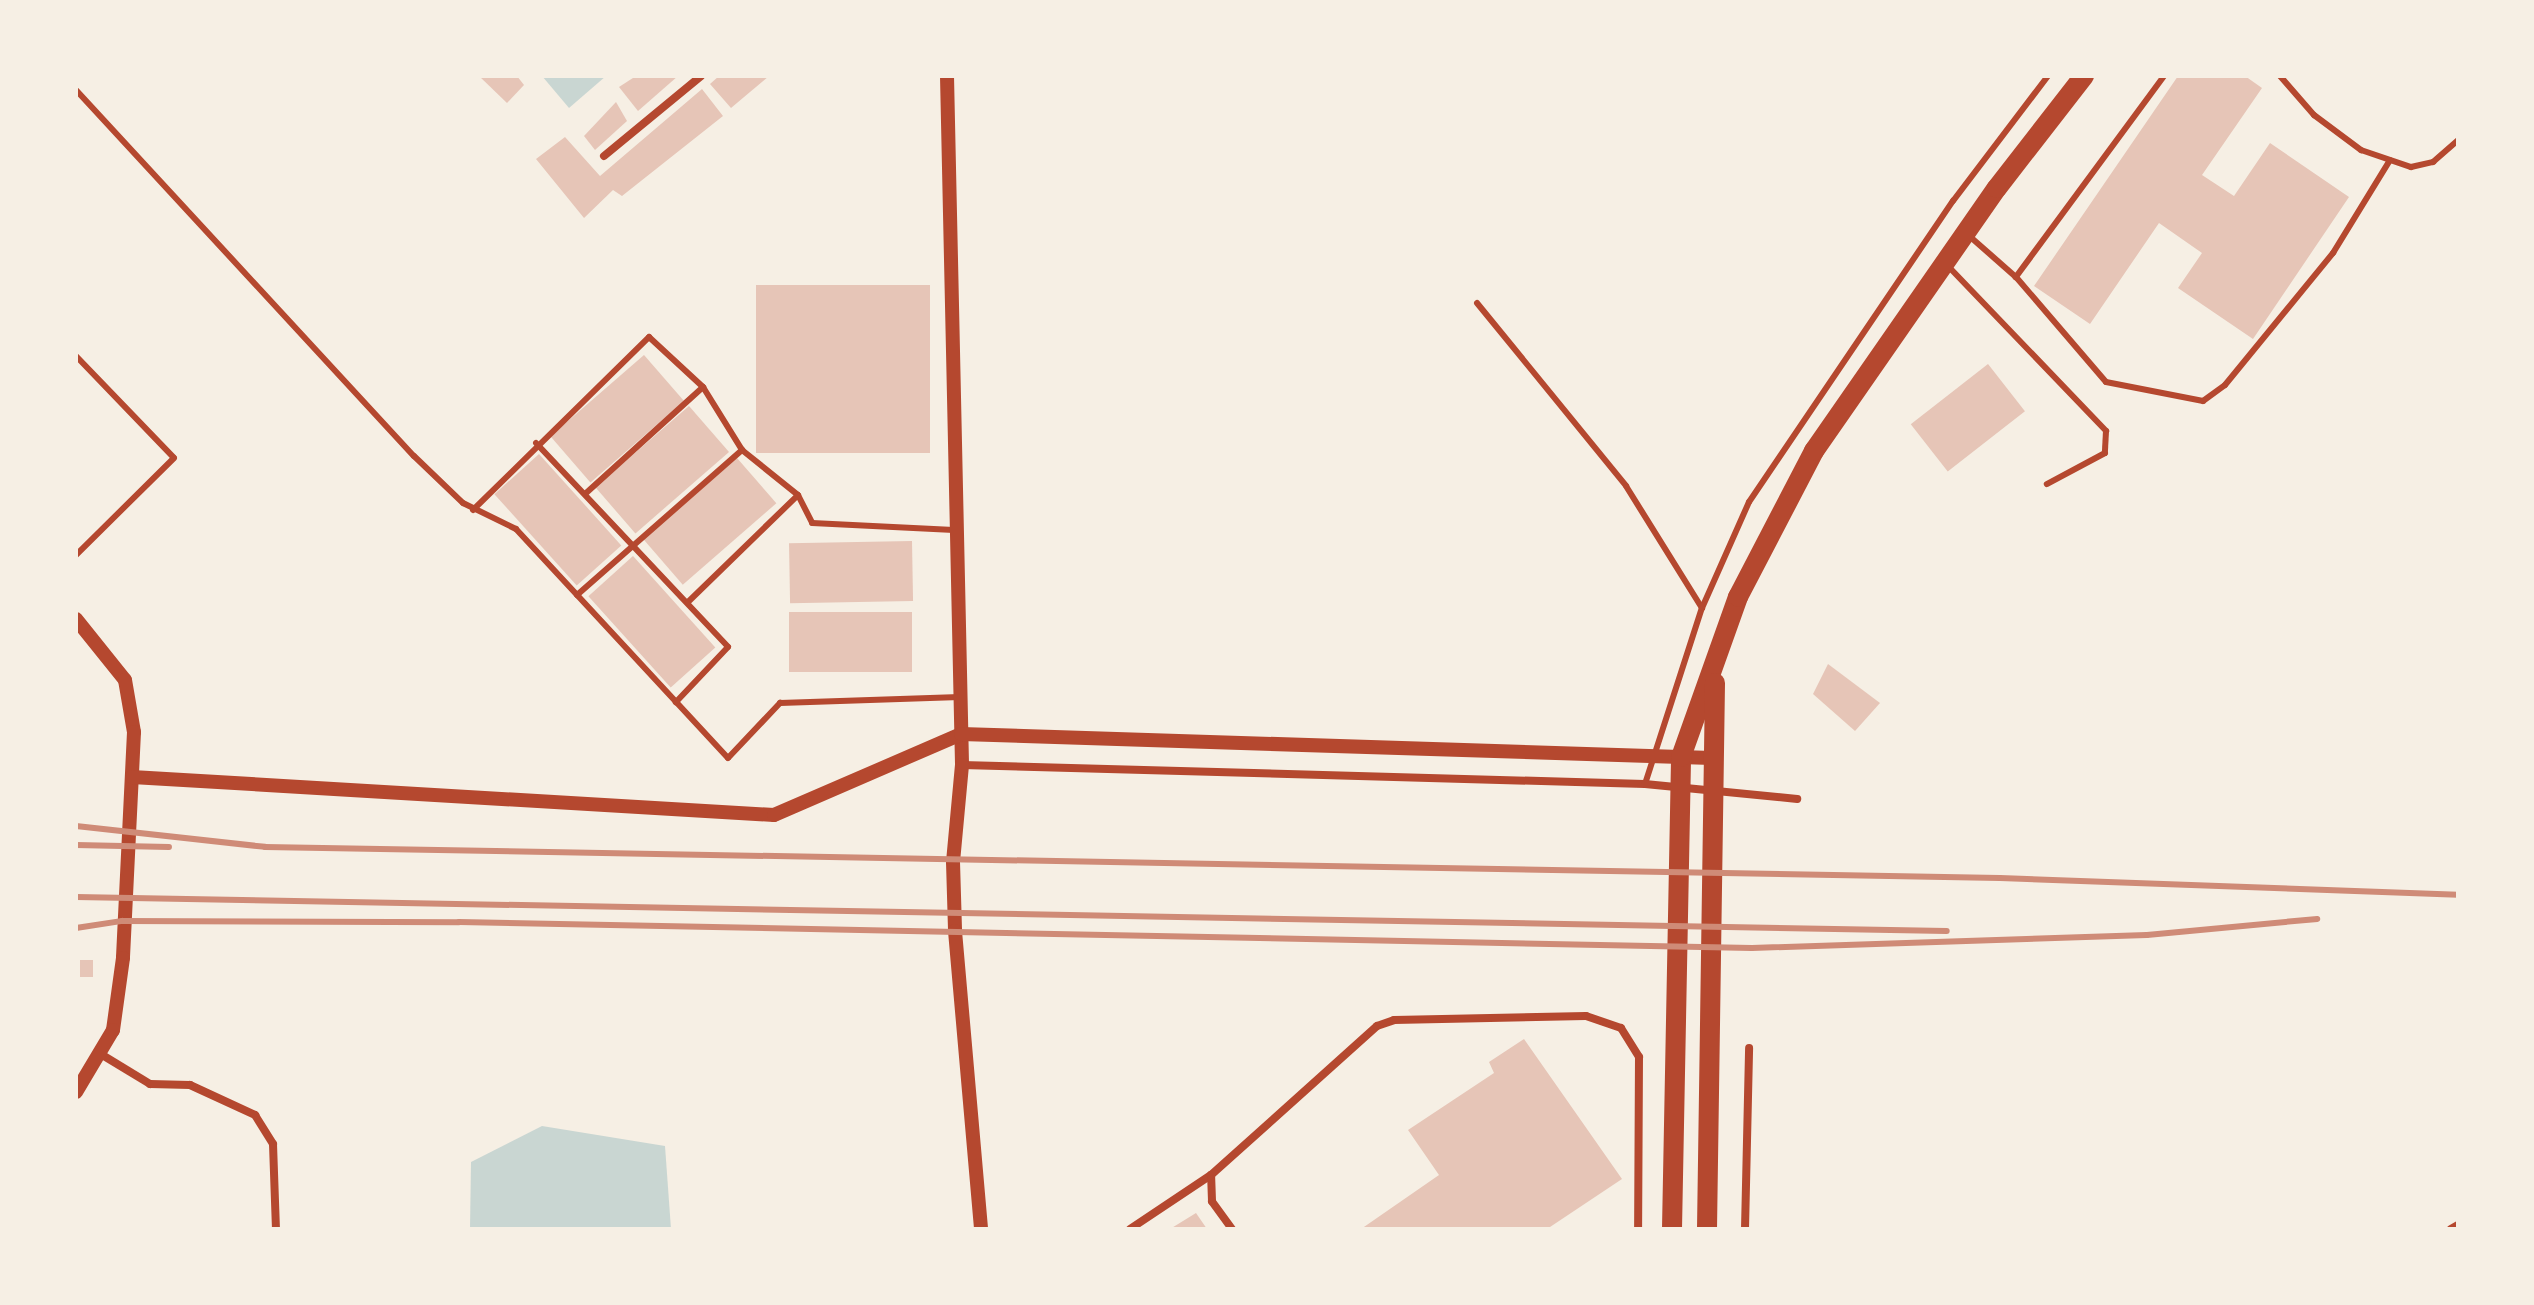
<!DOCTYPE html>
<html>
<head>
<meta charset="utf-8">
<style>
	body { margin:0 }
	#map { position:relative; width:2534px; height:1305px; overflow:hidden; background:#f6efe4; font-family:"DM Sans",sans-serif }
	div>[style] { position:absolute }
	.water>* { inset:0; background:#c9d6d2 }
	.building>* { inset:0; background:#e6c5b7; transform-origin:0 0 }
	.service>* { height:6px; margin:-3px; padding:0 3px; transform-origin:3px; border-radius:3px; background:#b5482f }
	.minor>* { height:8px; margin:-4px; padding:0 4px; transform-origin:4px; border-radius:4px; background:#b5482f }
	.tertiary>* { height:14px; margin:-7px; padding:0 7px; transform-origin:7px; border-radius:7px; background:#b5482f }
	.primary>* { height:20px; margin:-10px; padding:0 10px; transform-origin:10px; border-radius:10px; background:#b5482f }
	.rail>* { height:6px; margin:-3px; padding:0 3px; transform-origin:3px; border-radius:3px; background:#cf8b77 }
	span { translate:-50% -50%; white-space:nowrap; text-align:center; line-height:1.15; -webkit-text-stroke:8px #f6efe4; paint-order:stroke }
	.frame { position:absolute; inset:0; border:78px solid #f6efe4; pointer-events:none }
</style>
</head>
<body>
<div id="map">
	<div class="water">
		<div style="clip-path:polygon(542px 76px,606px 76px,569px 108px)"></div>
		<div style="clip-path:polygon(542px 1126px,665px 1146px,671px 1229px,470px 1229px,471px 1162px)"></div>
	</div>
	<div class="building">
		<div style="clip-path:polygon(479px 76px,517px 76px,524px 85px,507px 103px)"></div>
		<div style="clip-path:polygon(636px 76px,678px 76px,638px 111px,619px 87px)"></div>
		<div style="clip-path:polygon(719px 76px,769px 76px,731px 108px,710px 84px)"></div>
		<div style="clip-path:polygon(2178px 76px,2245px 76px,2262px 88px,2202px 175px,2234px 196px,2270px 143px,2349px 197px,2253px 339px,2178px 288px,2202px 253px,2159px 223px,2090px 324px,2034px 286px)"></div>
		<div style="clip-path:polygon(702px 89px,723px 116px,622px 196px,613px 190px,584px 218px,536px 159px,565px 137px,600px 176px)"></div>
		<div style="clip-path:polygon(616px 102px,627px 121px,595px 150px,584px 136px)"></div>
		<div style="left:930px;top:285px;width:168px;height:174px;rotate:90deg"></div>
		<div style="left:644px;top:355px;width:61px;height:124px;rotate:49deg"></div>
		<div style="left:1988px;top:364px;width:60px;height:98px;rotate:52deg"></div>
		<div style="left:689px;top:406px;width:61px;height:124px;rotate:49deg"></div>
		<div style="left:539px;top:454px;width:123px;height:60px;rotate:48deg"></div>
		<div style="left:737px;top:458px;width:60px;height:124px;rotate:49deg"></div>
		<div style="left:912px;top:541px;width:60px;height:123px;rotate:89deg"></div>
		<div style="left:633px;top:556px;width:123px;height:60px;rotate:48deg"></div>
		<div style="left:912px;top:612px;width:60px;height:123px;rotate:90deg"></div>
		<div style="clip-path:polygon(1828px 664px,1880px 703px,1855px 731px,1813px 694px)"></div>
		<div style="left:80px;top:960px;width:13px;height:17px"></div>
		<div style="clip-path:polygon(1524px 1039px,1622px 1179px,1547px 1229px,1361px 1229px,1439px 1175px,1408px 1130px,1494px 1073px,1489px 1062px)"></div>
		<div style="clip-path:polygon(1196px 1213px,1207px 1229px,1170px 1229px)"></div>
	</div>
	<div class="service">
		<div style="left:2164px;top:76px;width:250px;rotate:126.4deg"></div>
		<div style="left:2016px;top:277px;width:138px;rotate:49.4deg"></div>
		<div style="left:2106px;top:382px;width:99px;rotate:11.1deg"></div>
		<div style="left:2203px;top:401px;width:27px;rotate:-36deg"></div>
		<div style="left:2225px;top:385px;width:171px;rotate:-50.7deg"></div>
		<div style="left:2333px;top:253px;width:109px;rotate:-58.5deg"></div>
		<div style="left:2280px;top:76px;width:52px;rotate:48.9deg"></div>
		<div style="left:2314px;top:115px;width:59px;rotate:36.7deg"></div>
		<div style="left:2361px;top:150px;width:53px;rotate:18.8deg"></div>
		<div style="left:2411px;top:167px;width:23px;rotate:-13deg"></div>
		<div style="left:2433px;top:162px;width:33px;rotate:-41deg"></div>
		<div style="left:76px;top:90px;width:498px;rotate:47.3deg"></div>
		<div style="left:414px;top:456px;width:68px;rotate:43.8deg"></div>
		<div style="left:463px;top:503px;width:59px;rotate:26.1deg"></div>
		<div style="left:516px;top:529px;width:312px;rotate:47.2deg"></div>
		<div style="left:728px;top:758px;width:76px;rotate:-46.6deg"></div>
		<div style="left:780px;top:703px;width:180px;rotate:-1.9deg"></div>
		<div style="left:1967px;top:234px;width:65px;rotate:41.3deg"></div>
		<div style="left:1947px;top:265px;width:230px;rotate:46.2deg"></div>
		<div style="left:2106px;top:431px;width:22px;rotate:93deg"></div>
		<div style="left:2105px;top:453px;width:66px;rotate:151.9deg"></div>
		<div style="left:1477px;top:303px;width:236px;rotate:50.8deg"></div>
		<div style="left:1626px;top:486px;width:144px;rotate:58.1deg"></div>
		<div style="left:76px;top:356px;width:141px;rotate:46.1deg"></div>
		<div style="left:174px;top:458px;width:138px;rotate:135.3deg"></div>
		<div style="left:536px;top:443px;width:280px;rotate:46.7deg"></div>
		<div style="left:728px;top:647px;width:76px;rotate:133.4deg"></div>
		<div style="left:585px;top:494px;width:159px;rotate:-42.2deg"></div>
		<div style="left:473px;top:510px;width:247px;rotate:-44.5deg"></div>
		<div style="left:649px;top:337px;width:74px;rotate:42.8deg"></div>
		<div style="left:703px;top:387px;width:74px;rotate:58.2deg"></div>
		<div style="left:742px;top:450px;width:72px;rotate:38.8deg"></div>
		<div style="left:798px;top:495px;width:31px;rotate:63deg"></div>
		<div style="left:812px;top:523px;width:142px;rotate:2.8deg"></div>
		<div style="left:577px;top:595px;width:220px;rotate:-41.3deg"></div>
		<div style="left:688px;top:602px;width:153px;rotate:-44.2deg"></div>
		<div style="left:1645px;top:784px;width:185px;rotate:-72.1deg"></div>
		<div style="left:1702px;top:608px;width:116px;rotate:-66.1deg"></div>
		<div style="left:1749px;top:502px;width:364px;rotate:-55.9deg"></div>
		<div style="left:1953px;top:201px;width:157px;rotate:-52.8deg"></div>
	</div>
	<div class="minor">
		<div style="left:604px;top:156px;width:126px;rotate:-39.5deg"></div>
		<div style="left:962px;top:765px;width:683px;rotate:1.59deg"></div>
		<div style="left:1645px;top:784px;width:153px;rotate:5.6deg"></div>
		<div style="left:99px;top:1053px;width:60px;rotate:31.3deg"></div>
		<div style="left:150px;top:1084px;width:40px;rotate:1.4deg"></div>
		<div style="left:190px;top:1085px;width:72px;rotate:24.8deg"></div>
		<div style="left:255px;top:1115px;width:34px;rotate:58deg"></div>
		<div style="left:273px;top:1144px;width:85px;rotate:88deg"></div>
		<div style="left:1130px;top:1229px;width:97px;rotate:-33.7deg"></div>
		<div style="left:1232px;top:1229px;width:34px;rotate:-126deg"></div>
		<div style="left:1212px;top:1201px;width:26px;rotate:-92deg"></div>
		<div style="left:1211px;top:1175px;width:223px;rotate:-41.9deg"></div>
		<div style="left:1377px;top:1026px;width:18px;rotate:-19deg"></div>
		<div style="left:1394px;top:1020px;width:192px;rotate:-1.2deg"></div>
		<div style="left:1586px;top:1016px;width:37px;rotate:19deg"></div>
		<div style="left:1621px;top:1028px;width:34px;rotate:58deg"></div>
		<div style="left:1639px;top:1057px;width:172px;rotate:90.3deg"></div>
		<div style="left:1745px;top:1229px;width:181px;rotate:-88.7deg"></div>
		<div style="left:2451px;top:1229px;width:8px;rotate:-30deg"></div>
	</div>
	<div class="tertiary">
		<div style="left:947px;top:76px;width:689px;rotate:88.75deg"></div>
		<div style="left:962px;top:765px;width:97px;rotate:95.3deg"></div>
		<div style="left:953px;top:862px;width:69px;rotate:88.3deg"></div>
		<div style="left:955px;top:931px;width:299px;rotate:85deg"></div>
		<div style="left:76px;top:619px;width:78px;rotate:51.2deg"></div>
		<div style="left:125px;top:680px;width:53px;rotate:80.2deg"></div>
		<div style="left:134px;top:732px;width:226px;rotate:92.8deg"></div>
		<div style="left:123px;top:958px;width:73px;rotate:97.9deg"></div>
		<div style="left:113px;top:1030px;width:72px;rotate:120.8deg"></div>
		<div style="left:132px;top:777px;width:643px;rotate:3.39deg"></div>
		<div style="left:774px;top:815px;width:204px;rotate:-23.4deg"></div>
		<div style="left:961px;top:734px;width:751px;rotate:1.83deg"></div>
	</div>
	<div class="primary">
		<div style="left:1672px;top:1229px;width:472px;rotate:-88.9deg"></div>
		<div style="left:1681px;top:757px;width:170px;rotate:-70.4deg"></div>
		<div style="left:1738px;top:597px;width:165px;rotate:-62.5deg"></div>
		<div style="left:1814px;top:451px;width:320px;rotate:-55.2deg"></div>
		<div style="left:1997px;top:188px;width:142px;rotate:-52.2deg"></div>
		<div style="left:1707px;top:1229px;width:546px;rotate:-89.16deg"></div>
	</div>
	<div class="rail">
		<div style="left:76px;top:826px;width:190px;rotate:6.3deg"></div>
		<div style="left:265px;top:847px;width:1735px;rotate:1.02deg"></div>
		<div style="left:2000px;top:878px;width:458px;rotate:2.1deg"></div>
		<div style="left:76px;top:845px;width:93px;rotate:1.2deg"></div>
		<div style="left:76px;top:897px;width:1871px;rotate:1.04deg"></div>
		<div style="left:76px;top:928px;width:47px;rotate:-8.7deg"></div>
		<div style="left:122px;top:921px;width:337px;rotate:0.2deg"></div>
		<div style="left:459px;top:922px;width:1293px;rotate:1.15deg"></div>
		<div style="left:1752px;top:948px;width:395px;rotate:-1.9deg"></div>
		<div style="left:2147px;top:935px;width:171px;rotate:-5.4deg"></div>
	</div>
	<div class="frame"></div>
</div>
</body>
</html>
